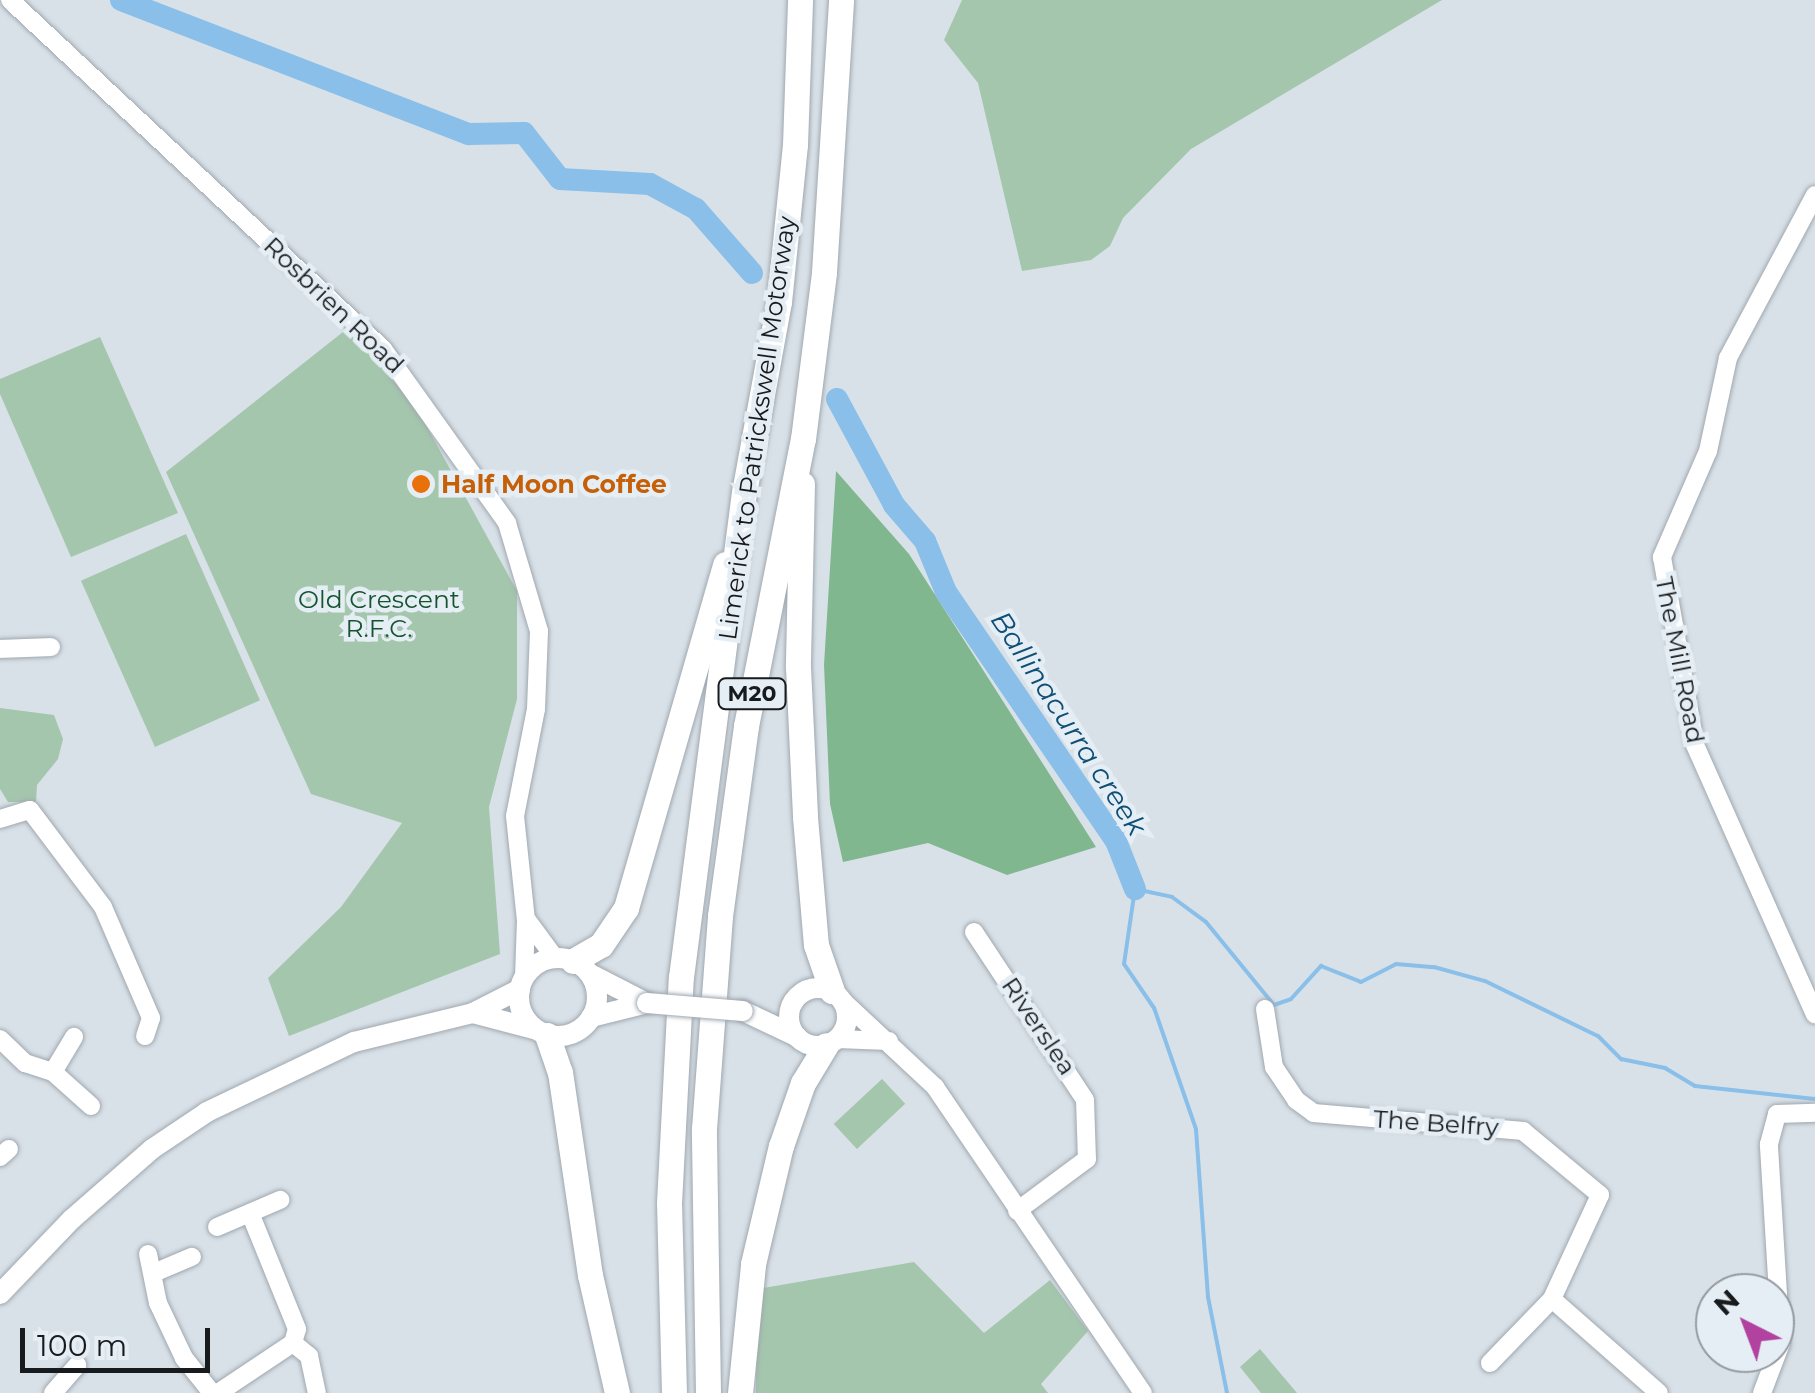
<!DOCTYPE html>
<html>
<head>
<meta charset="utf-8">
<style>
	body { margin:0 }
	#map { position:relative; width:1815px; height:1393px; overflow:hidden; background:#d9e1e8; font-family:Montserrat,sans-serif }
	div>[style] { position:absolute }
	.green>* { inset:0; background:#a4c6ad; transform-origin:0 0 }
	.forest>* { inset:0; background:#80b78f }
	.stream>* { height:4px; margin:-2px; padding:0 2px; transform-origin:2px; border-radius:2px; background:#89bfe8 }
	.river>* { height:22px; margin:-11px; padding:0 11px; transform-origin:11px; border-radius:11px; background:#89bfe8 }
	.roads { filter:drop-shadow(0 0 2px #a0a8af) drop-shadow(0 0 2px #a0a8af) }
	.minor>* { height:18px; margin:-9px; padding:0 9px; transform-origin:9px; border-radius:9px; background:#fff }
	.major>* { height:20px; margin:-10px; padding:0 10px; transform-origin:10px; border-radius:10px; background:#fff }
	.major>.ring { margin:-10px; padding:0; box-sizing:content-box; background:none; border:20px solid #fff; border-radius:50% }
	.highway>* { height:25px; margin:-12.5px; padding:0 12.5px; transform-origin:12.5px; border-radius:12.5px; background:#fff }
	.bridges { filter:drop-shadow(0 0 2px #a0a8af) drop-shadow(0 0 2px #a0a8af) }
	.major-bridge>* { height:20px; margin:-10px; padding:0 10px; transform-origin:10px; border-radius:10px; background:#fff }
	.dots>* { width:28px; height:28px; translate:-50% -50%; box-sizing:border-box; border:5px solid #e6eef5; border-radius:50% }
	span { translate:-50% -50%; white-space:nowrap; text-align:center; line-height:1.15; -webkit-text-stroke:9px #e6eef5; paint-order:stroke }
	.shield-label span { padding:2px 8px; background:#e6eef5; border:2px solid; border-radius:8px; -webkit-text-stroke-width:0 }
	.shield-label { font-size:22px; color:#181b1d; font-weight:700 }
	.street-label { font-size:25px; color:#181b1d }
	.food-label { font-size:25px; color:#c56008; font-weight:700 }
	.left { translate:0 -50%; text-align:left }
	.park-label { font-size:25px; color:#15542e }
	.water-label { font-size:28px; color:#0f4f76; font-style:italic }
	.north { position:absolute; left:1695px; top:1273px; width:100px; height:100px; box-sizing:border-box; background:#e6eef5; border:2px solid #949a9f; border-radius:50%; rotate:318deg; font-size:28px; font-weight:700; line-height:40px; text-align:center; color:#181b1d }
	.north::after { content:''; display:block; margin:auto; width:35px; height:45px; background:#b1429f; clip-path:polygon(50% 0,100% 100%,50% 72%,0 100%) }
	.scale { position:absolute; left:20px; top:1328px; width:190px; height:45px; box-sizing:border-box; border:5px solid #181b1d; border-top:0; padding-left:12px; font-size:30px; line-height:35px; white-space:nowrap; color:#181b1d; -webkit-text-stroke:8px #e6eef5; paint-order:stroke }
</style>
</head>
<body>
<div id="map">
	<div class="green">
		<div style="clip-path:polygon(962px 0,1442px 0,1191px 149px,1123px 218px,1110px 246px,1091px 260px,1022px 271px,978px 83px,944px 40px)"></div>
		<div style="clip-path:polygon(348px 328px,416px 407px,517px 591px,517px 699px,489px 807px,500px 954px,289px 1036px,268px 978px,341px 907px,402px 823px,311px 794px,166px 472px)"></div>
		<div style="clip-path:polygon(100px 337px,178px 513px,71px 557px,0 394px,0 379px)"></div>
		<div style="left:186px;top:534px;width:182px;height:115px;rotate:66deg"></div>
		<div style="clip-path:polygon(0 708px,54px 715px,63px 739px,58px 759px,37px 785px,36px 802px,8px 802px,0 789px)"></div>
		<div style="left:882px;top:1079px;width:34px;height:66px;rotate:47deg"></div>
		<div style="clip-path:polygon(914px 1262px,984px 1333px,1050px 1280px,1088px 1331px,1041px 1384px,1048px 1393px,756px 1393px,757px 1289px)"></div>
		<div style="clip-path:polygon(1260px 1349px,1297px 1393px,1261px 1393px,1240px 1367px)"></div>
	</div>
	<div class="forest">
		<div style="clip-path:polygon(836px 471px,909px 554px,1096px 847px,1007px 875px,928px 843px,843px 862px,830px 804px,824px 665px)"></div>
	</div>
	<div class="stream">
		<div style="left:1227px;top:1393px;width:98px;rotate:-101.2deg"></div>
		<div style="left:1208px;top:1297px;width:168px;rotate:-94.1deg"></div>
		<div style="left:1196px;top:1129px;width:128px;rotate:-109.1deg"></div>
		<div style="left:1154px;top:1008px;width:53px;rotate:-124.3deg"></div>
		<div style="left:1124px;top:964px;width:76px;rotate:-81.7deg"></div>
		<div style="left:1135px;top:889px;width:38px;rotate:12deg"></div>
		<div style="left:1172px;top:897px;width:42px;rotate:36.3deg"></div>
		<div style="left:1206px;top:922px;width:107px;rotate:50.7deg"></div>
		<div style="left:1274px;top:1005px;width:18px;rotate:-19deg"></div>
		<div style="left:1291px;top:999px;width:45px;rotate:-47.7deg"></div>
		<div style="left:1321px;top:966px;width:43px;rotate:21.8deg"></div>
		<div style="left:1361px;top:982px;width:39px;rotate:-27deg"></div>
		<div style="left:1396px;top:964px;width:38px;rotate:5deg"></div>
		<div style="left:1434px;top:967px;width:53px;rotate:15.4deg"></div>
		<div style="left:1485px;top:981px;width:126px;rotate:26deg"></div>
		<div style="left:1598px;top:1036px;width:33px;rotate:45deg"></div>
		<div style="left:1621px;top:1059px;width:45px;rotate:11.6deg"></div>
		<div style="left:1665px;top:1068px;width:35px;rotate:31deg"></div>
		<div style="left:1695px;top:1086px;width:121px;rotate:6.2deg"></div>
	</div>
	<div class="river">
		<div style="left:121px;top:0;width:373px;rotate:21.1deg"></div>
		<div style="left:469px;top:134px;width:55px;rotate:-1deg"></div>
		<div style="left:524px;top:133px;width:58px;rotate:52deg"></div>
		<div style="left:560px;top:179px;width:90px;rotate:3.2deg"></div>
		<div style="left:650px;top:184px;width:52px;rotate:28.5deg"></div>
		<div style="left:696px;top:209px;width:85px;rotate:48.8deg"></div>
		<div style="left:837px;top:399px;width:120px;rotate:61.7deg"></div>
		<div style="left:894px;top:505px;width:48px;rotate:49.3deg"></div>
		<div style="left:925px;top:541px;width:55px;rotate:67.6deg"></div>
		<div style="left:946px;top:592px;width:301px;rotate:55.7deg"></div>
		<div style="left:1116px;top:841px;width:52px;rotate:68.4deg"></div>
	</div>
	<div class="roads">
		<div class="minor">
			<div style="left:10px;top:0;width:511px;rotate:43.1deg"></div>
			<div style="left:383px;top:349px;width:214px;rotate:54.5deg"></div>
			<div style="left:507px;top:523px;width:113px;rotate:73.5deg"></div>
			<div style="left:539px;top:631px;width:78px;rotate:92.2deg"></div>
			<div style="left:536px;top:709px;width:109px;rotate:101.1deg"></div>
			<div style="left:515px;top:816px;width:105px;rotate:84deg"></div>
			<div style="left:526px;top:920px;width:57px;rotate:92deg"></div>
			<div style="left:1815px;top:195px;width:185px;rotate:118.1deg"></div>
			<div style="left:1728px;top:358px;width:95px;rotate:102.1deg"></div>
			<div style="left:1708px;top:451px;width:116px;rotate:113.5deg"></div>
			<div style="left:1662px;top:557px;width:191px;rotate:80deg"></div>
			<div style="left:1695px;top:745px;width:295px;rotate:66deg"></div>
			<div style="left:0;top:649px;width:51px;rotate:-2.2deg"></div>
			<div style="left:0;top:819px;width:31px;rotate:-17deg"></div>
			<div style="left:30px;top:810px;width:121px;rotate:53deg"></div>
			<div style="left:103px;top:907px;width:121px;rotate:66.6deg"></div>
			<div style="left:151px;top:1018px;width:19px;rotate:108deg"></div>
			<div style="left:527px;top:920px;width:47px;rotate:53.6deg"></div>
			<div style="left:974px;top:932px;width:201px;rotate:56.5deg"></div>
			<div style="left:1085px;top:1100px;width:59px;rotate:88.1deg"></div>
			<div style="left:1087px;top:1159px;width:87px;rotate:143.4deg"></div>
			<div style="left:844px;top:1002px;width:125px;rotate:43deg"></div>
			<div style="left:935px;top:1087px;width:370px;rotate:55.8deg"></div>
			<div style="left:1265px;top:1009px;width:59px;rotate:81.2deg"></div>
			<div style="left:1274px;top:1067px;width:40px;rotate:56deg"></div>
			<div style="left:1296px;top:1100px;width:22px;rotate:36deg"></div>
			<div style="left:1314px;top:1113px;width:210px;rotate:4.9deg"></div>
			<div style="left:1523px;top:1131px;width:100px;rotate:39.7deg"></div>
			<div style="left:1600px;top:1195px;width:115px;rotate:114.8deg"></div>
			<div style="left:1552px;top:1299px;width:142px;rotate:41.3deg"></div>
			<div style="left:0;top:1039px;width:35px;rotate:44deg"></div>
			<div style="left:25px;top:1063px;width:29px;rotate:18deg"></div>
			<div style="left:53px;top:1072px;width:51px;rotate:41.8deg"></div>
			<div style="left:837px;top:1039px;width:52px;rotate:2.2deg"></div>
			<div style="left:53px;top:1072px;width:41px;rotate:-59deg"></div>
			<div style="left:0;top:1157px;width:12px;rotate:-42deg"></div>
			<div style="left:250px;top:1213px;width:125px;rotate:67.9deg"></div>
			<div style="left:297px;top:1329px;width:15px;rotate:106deg"></div>
			<div style="left:217px;top:1227px;width:69px;rotate:-23.2deg"></div>
			<div style="left:148px;top:1254px;width:50px;rotate:78.5deg"></div>
			<div style="left:158px;top:1303px;width:61px;rotate:64.7deg"></div>
			<div style="left:184px;top:1358px;width:45px;rotate:51.3deg"></div>
			<div style="left:156px;top:1272px;width:39px;rotate:-23deg"></div>
			<div style="left:293px;top:1343px;width:21px;rotate:39deg"></div>
			<div style="left:309px;top:1356px;width:38px;rotate:78deg"></div>
			<div style="left:1490px;top:1363px;width:89px;rotate:-45.9deg"></div>
			<div style="left:53px;top:1393px;width:37px;rotate:-49deg"></div>
			<div style="left:218px;top:1393px;width:90px;rotate:-33.7deg"></div>
			<div style="left:1762px;top:1393px;width:53px;rotate:-69.2deg"></div>
			<div style="left:1781px;top:1343px;width:199px;rotate:-93.5deg"></div>
			<div style="left:1769px;top:1144px;width:31px;rotate:-75deg"></div>
			<div style="left:1777px;top:1114px;width:38px;rotate:-2deg"></div>
		</div>
		<div class="major">
			<div class="ring" style="left:519px;top:958px;width:58px;height:58px"></div>
			<div style="left:590px;top:974px;width:64px;rotate:27deg"></div>
			<div class="ring" style="left:789px;top:988px;width:38px;height:38px"></div>
			<div style="left:743px;top:1011px;width:59px;rotate:25.3deg"></div>
			<div style="left:473px;top:1013px;width:63px;rotate:14.7deg"></div>
			<div style="left:591px;top:1017px;width:58px;rotate:-14deg"></div>
			<div style="left:0;top:1294px;width:104px;rotate:-46.2deg"></div>
			<div style="left:72px;top:1219px;width:106px;rotate:-41.2deg"></div>
			<div style="left:152px;top:1149px;width:66px;rotate:-33.9deg"></div>
			<div style="left:207px;top:1112px;width:163px;rotate:-25.5deg"></div>
			<div style="left:354px;top:1042px;width:122px;rotate:-13.7deg"></div>
			<div style="left:473px;top:1013px;width:53px;rotate:-27.1deg"></div>
		</div>
		<div class="highway">
			<div style="left:802px;top:484px;width:183px;rotate:91.3deg"></div>
			<div style="left:798px;top:667px;width:150px;rotate:87.3deg"></div>
			<div style="left:805px;top:817px;width:128px;rotate:85.1deg"></div>
			<div style="left:816px;top:945px;width:49px;rotate:70.8deg"></div>
			<div style="left:573px;top:961px;width:32px;rotate:-30deg"></div>
			<div style="left:601px;top:945px;width:45px;rotate:-56deg"></div>
			<div style="left:626px;top:908px;width:358px;rotate:-73.9deg"></div>
			<div style="left:547px;top:1035px;width:39px;rotate:71deg"></div>
			<div style="left:560px;top:1072px;width:205px;rotate:81.6deg"></div>
			<div style="left:590px;top:1275px;width:121px;rotate:77.1deg"></div>
			<div style="left:674px;top:1393px;width:190px;rotate:-91.5deg"></div>
			<div style="left:669px;top:1203px;width:226px;rotate:-87deg"></div>
			<div style="left:681px;top:977px;width:494px;rotate:-82.6deg"></div>
			<div style="left:745px;top:487px;width:188px;rotate:-79.6deg"></div>
			<div style="left:779px;top:302px;width:158px;rotate:-84.2deg"></div>
			<div style="left:795px;top:145px;width:145px;rotate:-88deg"></div>
			<div style="left:708px;top:1393px;width:264px;rotate:-90.9deg"></div>
			<div style="left:704px;top:1129px;width:214px;rotate:-85.7deg"></div>
			<div style="left:720px;top:916px;width:192px;rotate:-82.2deg"></div>
			<div style="left:746px;top:726px;width:293px;rotate:-78.8deg"></div>
			<div style="left:803px;top:439px;width:168px;rotate:-82.8deg"></div>
			<div style="left:824px;top:272px;width:273px;rotate:-86.4deg"></div>
			<div style="left:740px;top:1393px;width:130px;rotate:-84.2deg"></div>
			<div style="left:753px;top:1264px;width:121px;rotate:-76.7deg"></div>
			<div style="left:781px;top:1146px;width:67px;rotate:-70.8deg"></div>
			<div style="left:803px;top:1083px;width:44px;rotate:-58.8deg"></div>
		</div>
	</div>
	<div class="bridges">
		<div class="major-bridge">
			<div style="left:647px;top:1003px;width:96px;rotate:4.8deg"></div>
		</div>
	</div>
	<div class="dots">
		<div style="left:421px;top:484px;background:#e8710a"></div>
	</div>
	<div class="shield-label">
		<span style="left:752px;top:694px">M20</span>
	</div>
	<div class="street-label">
		<span style="left:334px;top:305px;rotate:44deg">Rosbrien Road</span>
		<span style="left:757px;top:428px;rotate:-82deg">Limerick to Patrickswell Motorway</span>
		<span style="left:1680px;top:660px;rotate:79deg">The Mill Road</span>
		<span style="left:1039px;top:1026px;rotate:56deg">Riverslea</span>
		<span style="left:1436px;top:1123px;rotate:4deg">The Belfry</span>
	</div>
	<div class="food-label">
		<span class="left" style="left:441px;top:484px">Half Moon Coffee</span>
	</div>
	<div class="park-label">
		<span style="left:379px;top:614px">Old Crescent<br>R.F.C.</span>
	</div>
	<div class="water-label">
		<span style="left:1069px;top:723px;rotate:57deg">Ballinacurra creek</span>
	</div>
	<div class="north">N</div>
	<div class="scale">100 m</div>
</div>
</body>
</html>
